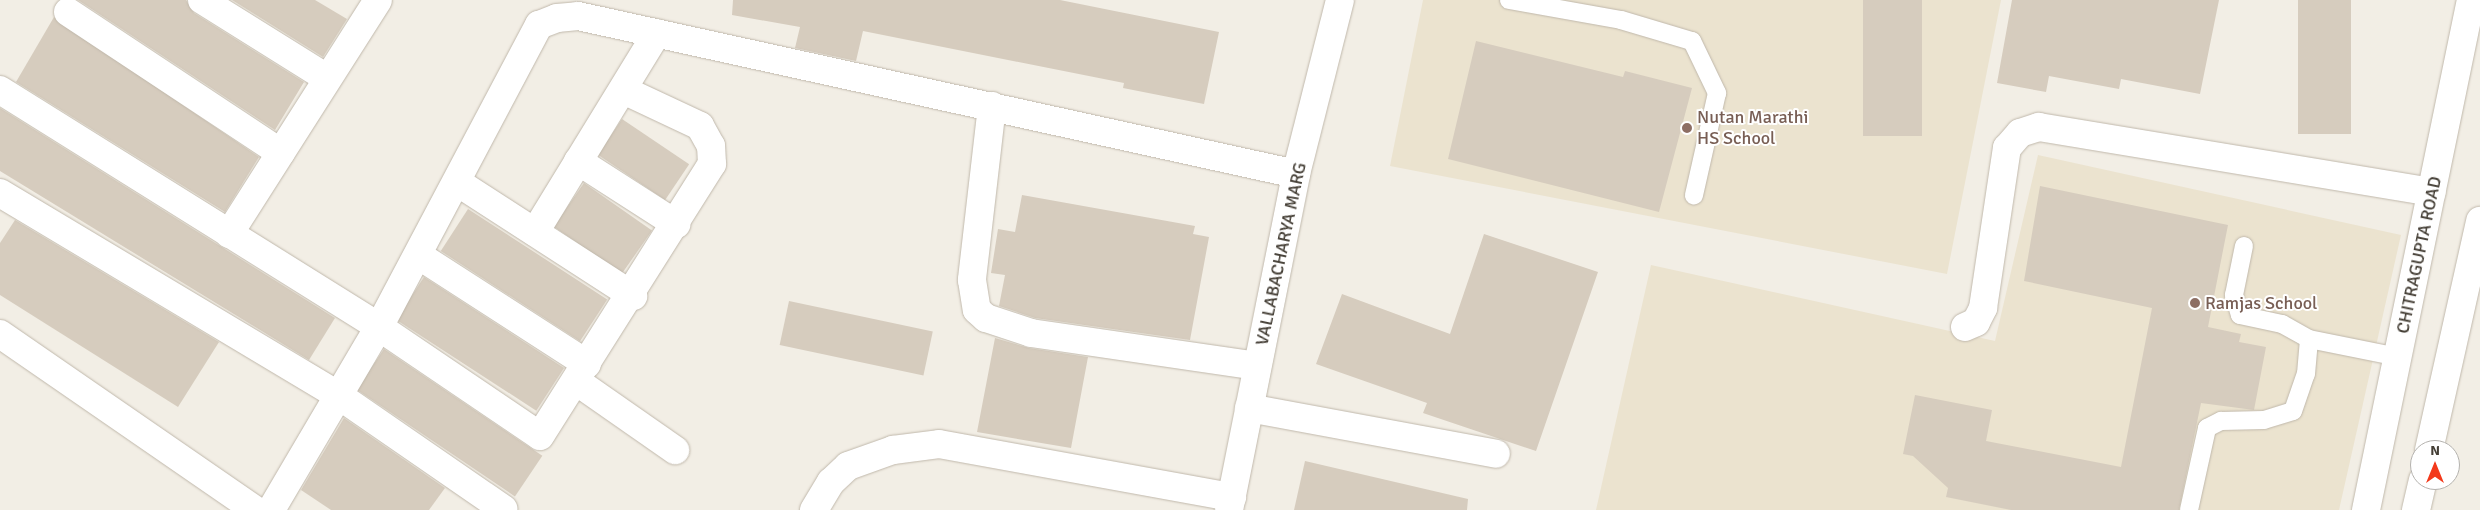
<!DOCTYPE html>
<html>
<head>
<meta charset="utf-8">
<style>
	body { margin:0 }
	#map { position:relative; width:2480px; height:510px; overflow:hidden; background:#f2eee5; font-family:Signika,sans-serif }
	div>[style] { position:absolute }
	.education>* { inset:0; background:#ebe3cf }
	.building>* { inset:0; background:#d6ccbe; transform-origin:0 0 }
	.roads { filter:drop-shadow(0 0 1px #c0b8ab) drop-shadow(0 0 1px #c0b8ab) }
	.service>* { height:18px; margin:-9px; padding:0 9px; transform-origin:9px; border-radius:9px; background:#fff }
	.minor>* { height:28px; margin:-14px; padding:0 14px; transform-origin:14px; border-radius:14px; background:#fff }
	.tertiary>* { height:28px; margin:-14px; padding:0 14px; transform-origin:14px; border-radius:14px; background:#fff }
	.dots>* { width:14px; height:14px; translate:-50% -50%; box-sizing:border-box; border:2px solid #fff; border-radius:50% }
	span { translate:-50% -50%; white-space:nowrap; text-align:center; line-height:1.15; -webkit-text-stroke:4px #fff; paint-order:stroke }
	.education-label { font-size:18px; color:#785e54 }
	.left { translate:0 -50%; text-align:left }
	.street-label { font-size:18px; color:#443e35 }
	.north { position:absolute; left:2410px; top:440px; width:50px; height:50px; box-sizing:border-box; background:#fff; border:1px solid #b4b2ae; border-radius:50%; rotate:0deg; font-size:14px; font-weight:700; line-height:20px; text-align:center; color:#443e35 }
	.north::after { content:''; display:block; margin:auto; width:18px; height:22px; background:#f3391b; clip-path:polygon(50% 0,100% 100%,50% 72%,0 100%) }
</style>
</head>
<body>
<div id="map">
	<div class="education">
		<div style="clip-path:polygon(1423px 0,2001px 0,1947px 274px,1390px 166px)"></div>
		<div style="clip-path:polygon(2038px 155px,2401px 235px,2339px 510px,1596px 510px,1651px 265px,1995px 341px)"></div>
	</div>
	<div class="building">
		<div style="clip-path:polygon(78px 0,186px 0,194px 13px,304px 82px,275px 130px)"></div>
		<div style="clip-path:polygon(232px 0,315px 0,347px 19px,323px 57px)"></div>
		<div style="clip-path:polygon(733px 0,1060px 0,1219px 32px,1204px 104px,1123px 88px,1124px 83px,863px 31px,856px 61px,795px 48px,800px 27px,732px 15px)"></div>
		<div style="left:1863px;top:0;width:59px;height:136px"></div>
		<div style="clip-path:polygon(2012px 0,2219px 0,2200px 94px,2121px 79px,2119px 89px,2049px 76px,2046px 92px,1997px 83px)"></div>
		<div style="left:2298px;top:0;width:53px;height:134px"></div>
		<div style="clip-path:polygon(54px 17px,259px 157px,225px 212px,16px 82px)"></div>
		<div style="clip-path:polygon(1476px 41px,1623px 77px,1625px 71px,1692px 88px,1659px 212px,1448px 159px)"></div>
		<div style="clip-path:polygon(0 108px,335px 318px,309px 360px,0 171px)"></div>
		<div style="left:622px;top:119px;width:81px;height:43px;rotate:34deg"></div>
		<div style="left:584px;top:183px;width:83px;height:53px;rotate:35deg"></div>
		<div style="clip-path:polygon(2040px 186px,2228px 225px,2208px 327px,2241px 334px,2239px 342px,2266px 347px,2254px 410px,2201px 403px,2179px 510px,2011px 510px,1946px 497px,1948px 488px,1913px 456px,1903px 454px,1915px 395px,1992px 410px,1986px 441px,2121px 467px,2152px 308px,2024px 281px)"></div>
		<div style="clip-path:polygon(1022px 195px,1195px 226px,1193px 234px,1209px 237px,1190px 340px,1035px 318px,999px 306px,1005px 275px,991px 273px,998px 229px,1015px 232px)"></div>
		<div style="left:468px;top:209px;width:166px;height:50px;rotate:33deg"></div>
		<div style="clip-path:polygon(15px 220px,219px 342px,178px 407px,0 295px,0 243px)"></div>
		<div style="clip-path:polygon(1484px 234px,1598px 272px,1536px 451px,1423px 413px,1427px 403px,1316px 364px,1342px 294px,1450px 334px)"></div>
		<div style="left:424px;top:277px;width:167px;height:51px;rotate:33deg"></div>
		<div style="left:789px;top:301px;width:147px;height:45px;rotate:12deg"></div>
		<div style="clip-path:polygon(995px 338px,1029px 348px,1088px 357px,1071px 448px,977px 432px)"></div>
		<div style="left:384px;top:349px;width:191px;height:49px;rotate:34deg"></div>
		<div style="clip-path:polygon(344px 418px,445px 488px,429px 510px,331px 510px,301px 490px)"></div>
		<div style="clip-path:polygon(1305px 461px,1468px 499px,1467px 510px,1294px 510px)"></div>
	</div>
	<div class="roads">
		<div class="service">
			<div style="left:1509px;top:0;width:114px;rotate:10.1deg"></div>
			<div style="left:1621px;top:20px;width:74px;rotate:16.5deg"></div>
			<div style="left:1692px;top:41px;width:58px;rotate:64.3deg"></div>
			<div style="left:1717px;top:93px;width:105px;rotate:102.7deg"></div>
			<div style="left:2309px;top:339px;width:91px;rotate:11.4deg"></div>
			<div style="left:2189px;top:510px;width:84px;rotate:-77.6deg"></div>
			<div style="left:2207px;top:428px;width:16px;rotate:-27deg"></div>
			<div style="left:2221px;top:421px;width:43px;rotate:-1.3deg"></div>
			<div style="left:2264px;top:420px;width:30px;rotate:-17deg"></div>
			<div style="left:2293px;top:411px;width:39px;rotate:-71deg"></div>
			<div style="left:2306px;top:374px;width:35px;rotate:-85deg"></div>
			<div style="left:2309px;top:339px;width:31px;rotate:-151deg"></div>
			<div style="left:2282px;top:324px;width:43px;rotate:-167.9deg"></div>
			<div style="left:2240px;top:315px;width:21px;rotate:-107deg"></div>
			<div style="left:2234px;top:295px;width:50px;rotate:-78.5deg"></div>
		</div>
		<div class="minor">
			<div style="left:202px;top:0;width:147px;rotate:32deg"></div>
			<div style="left:68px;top:12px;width:255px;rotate:33.5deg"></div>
			<div style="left:0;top:90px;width:447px;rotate:32deg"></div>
			<div style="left:379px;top:327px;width:194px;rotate:34.1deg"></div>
			<div style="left:540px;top:436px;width:322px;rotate:-57.7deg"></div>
			<div style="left:712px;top:164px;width:18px;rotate:-93deg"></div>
			<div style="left:711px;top:146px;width:23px;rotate:-119deg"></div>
			<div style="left:700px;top:126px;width:85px;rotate:-154.9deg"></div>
			<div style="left:992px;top:106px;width:175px;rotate:96.6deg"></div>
			<div style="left:972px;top:280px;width:30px;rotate:81deg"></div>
			<div style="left:977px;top:310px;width:12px;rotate:42deg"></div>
			<div style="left:986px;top:318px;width:47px;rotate:18.4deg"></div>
			<div style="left:1031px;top:333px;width:228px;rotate:8.3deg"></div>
			<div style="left:578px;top:161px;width:117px;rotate:32.7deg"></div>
			<div style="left:457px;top:182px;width:210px;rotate:32.9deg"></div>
			<div style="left:0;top:193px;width:394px;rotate:30.9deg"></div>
			<div style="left:338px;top:395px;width:201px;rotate:34.6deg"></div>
			<div style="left:535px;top:232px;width:233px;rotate:-58.5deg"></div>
			<div style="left:229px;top:234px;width:277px;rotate:-57.5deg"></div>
			<div style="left:418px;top:255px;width:201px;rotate:32.8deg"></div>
			<div style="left:1965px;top:327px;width:12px;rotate:-24deg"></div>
			<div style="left:1976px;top:322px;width:16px;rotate:-63deg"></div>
			<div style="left:1983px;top:308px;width:162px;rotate:-81.5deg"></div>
			<div style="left:2007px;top:148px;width:20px;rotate:-49deg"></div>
			<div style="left:2020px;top:133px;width:20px;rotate:-18deg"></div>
			<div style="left:2039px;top:127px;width:398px;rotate:9.4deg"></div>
			<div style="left:576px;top:381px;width:121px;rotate:34.9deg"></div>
			<div style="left:1249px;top:408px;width:251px;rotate:10.5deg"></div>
			<div style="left:271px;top:510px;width:212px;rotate:-59.5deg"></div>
			<div style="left:379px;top:327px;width:342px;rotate:-62.1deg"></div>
			<div style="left:539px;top:25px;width:19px;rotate:-21deg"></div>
			<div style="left:557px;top:18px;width:21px;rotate:-5deg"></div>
			<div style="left:578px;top:16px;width:735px;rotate:12.41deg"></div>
			<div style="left:814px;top:510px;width:33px;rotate:-59deg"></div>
			<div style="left:831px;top:482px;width:23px;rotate:-43deg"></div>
			<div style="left:848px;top:466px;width:48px;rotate:-19.6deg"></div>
			<div style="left:893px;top:450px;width:46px;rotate:-7.4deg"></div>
			<div style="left:939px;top:444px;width:298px;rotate:10.3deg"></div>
		</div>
		<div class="tertiary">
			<div style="left:0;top:334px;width:310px;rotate:34.6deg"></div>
			<div style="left:2429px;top:450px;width:235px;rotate:-77.4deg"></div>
			<div style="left:1229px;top:510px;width:343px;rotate:-78.7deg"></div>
			<div style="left:1296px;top:174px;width:179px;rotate:-75.8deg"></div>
			<div style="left:2366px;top:510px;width:521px;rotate:-78.37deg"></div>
			<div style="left:2416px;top:510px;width:31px;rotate:-77deg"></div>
		</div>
	</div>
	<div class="dots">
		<div style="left:1687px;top:128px;background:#8d6e63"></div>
		<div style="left:2195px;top:303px;background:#8d6e63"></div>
	</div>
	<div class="education-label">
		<span class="left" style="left:1697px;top:128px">Nutan Marathi<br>HS School</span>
		<span class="left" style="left:2205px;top:303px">Ramjas School</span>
	</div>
	<div class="street-label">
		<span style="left:1281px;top:254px;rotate:-78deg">VALLABACHARYA MARG</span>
		<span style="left:2419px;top:255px;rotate:-78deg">CHITRAGUPTA ROAD</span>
	</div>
	<div class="north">N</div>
</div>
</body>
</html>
